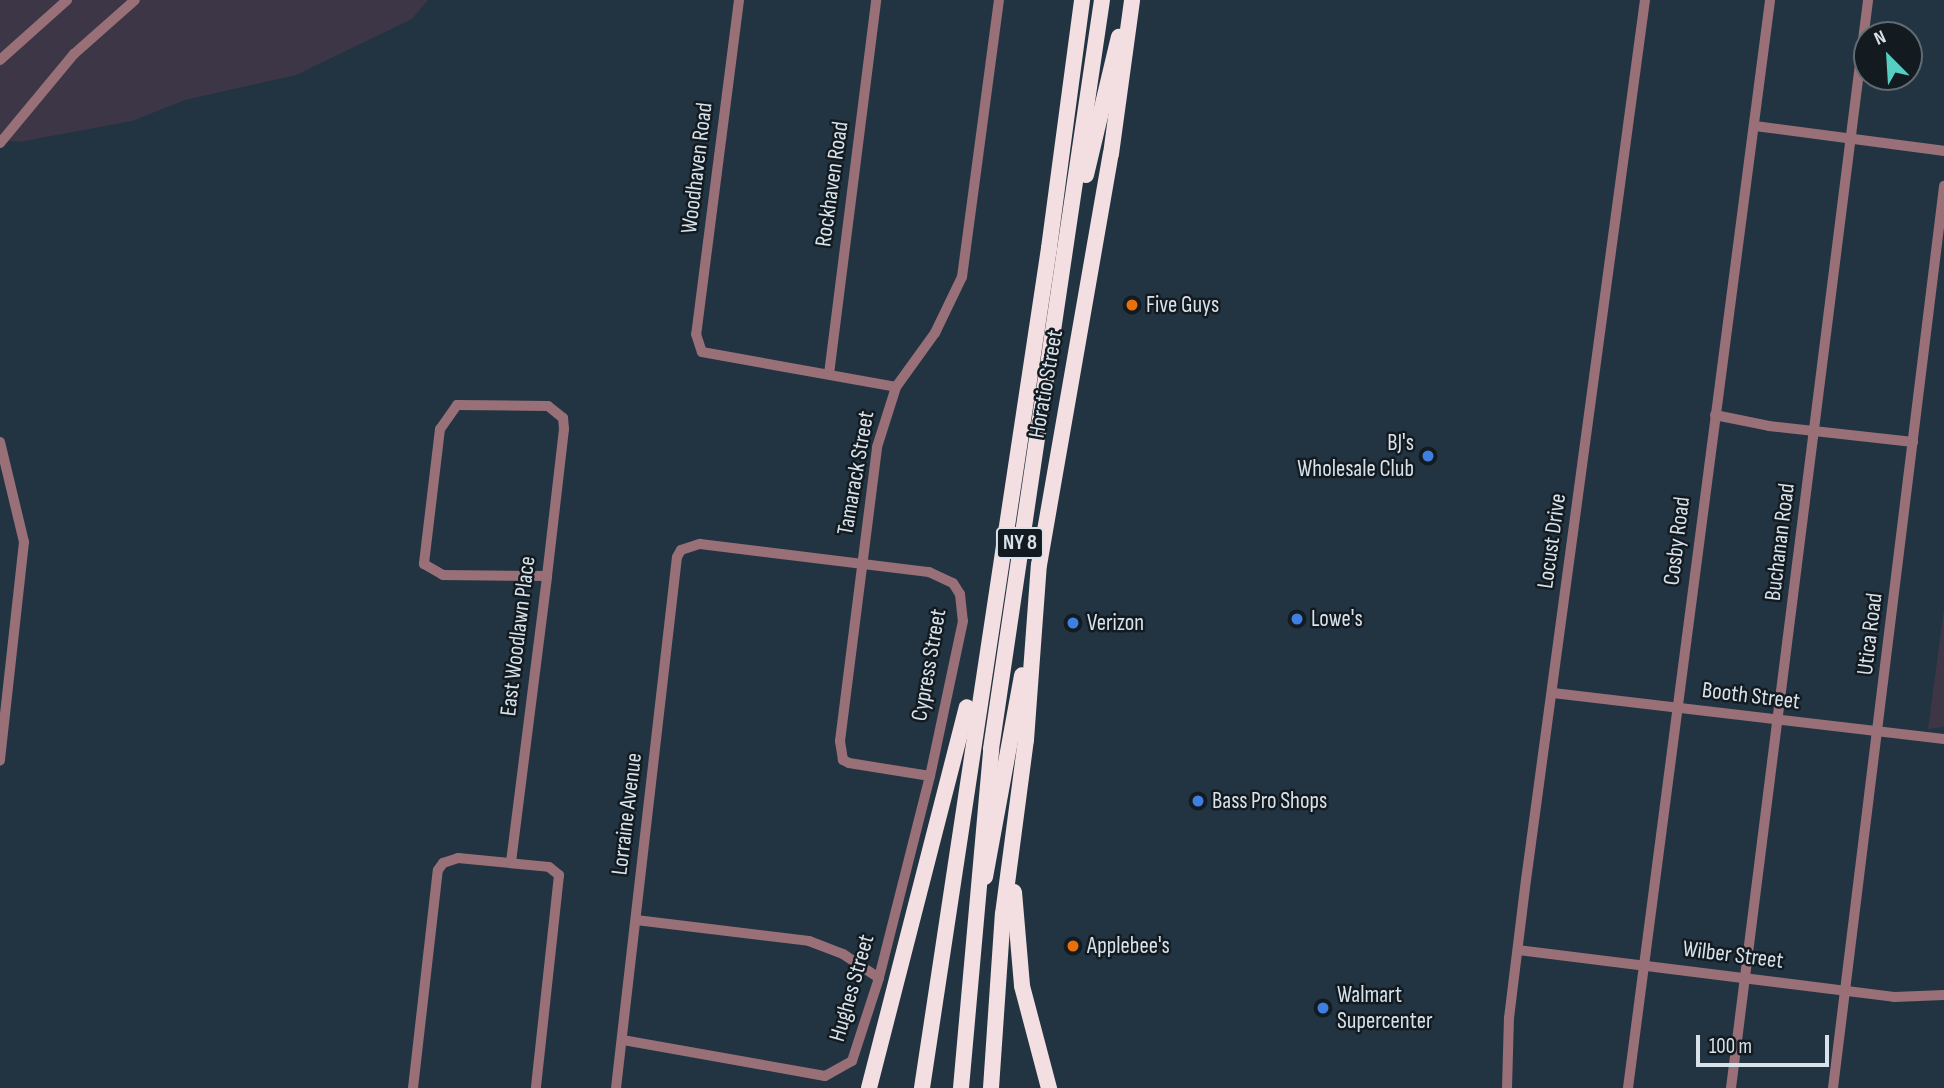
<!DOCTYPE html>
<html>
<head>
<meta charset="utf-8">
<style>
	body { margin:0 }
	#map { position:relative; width:1944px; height:1088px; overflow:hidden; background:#223442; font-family:"Sofia Sans Condensed",sans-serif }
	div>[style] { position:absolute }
	.education>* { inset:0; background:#3c3647 }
	.minor>* { height:10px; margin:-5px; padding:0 5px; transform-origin:5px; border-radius:5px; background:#997078 }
	.highway>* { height:16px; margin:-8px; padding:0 8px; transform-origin:8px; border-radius:8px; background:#f3dee2 }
	.dots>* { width:19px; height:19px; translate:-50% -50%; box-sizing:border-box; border:4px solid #131b21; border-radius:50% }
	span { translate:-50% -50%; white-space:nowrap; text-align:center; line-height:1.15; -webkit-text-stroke:5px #131b21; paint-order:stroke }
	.shield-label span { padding:2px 5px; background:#131b21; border:2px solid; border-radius:5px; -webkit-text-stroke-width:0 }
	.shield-label { font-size:21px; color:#d7e2eb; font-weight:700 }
	.street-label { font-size:23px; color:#d7e2eb }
	.poi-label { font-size:23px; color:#d7e2eb }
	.left { translate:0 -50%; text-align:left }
	.right { translate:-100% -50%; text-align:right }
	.north { position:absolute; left:1853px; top:21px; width:70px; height:70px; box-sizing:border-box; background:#131b21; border:2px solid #616b72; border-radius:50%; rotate:336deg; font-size:19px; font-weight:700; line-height:28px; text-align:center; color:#d7e2eb }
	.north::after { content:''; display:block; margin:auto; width:24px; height:32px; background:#57cec2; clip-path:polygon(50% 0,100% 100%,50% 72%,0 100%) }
	.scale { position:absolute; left:1696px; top:1035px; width:133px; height:32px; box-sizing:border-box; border:4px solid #d7e2eb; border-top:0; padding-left:9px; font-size:21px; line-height:24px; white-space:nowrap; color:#d7e2eb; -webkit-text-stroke:5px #131b21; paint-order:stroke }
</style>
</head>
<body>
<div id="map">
	<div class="education">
		<div style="clip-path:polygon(0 0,428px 0,412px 19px,296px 75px,185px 100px,132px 121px,19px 142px,0 140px)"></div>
		<div style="clip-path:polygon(1944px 609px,1944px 727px,1928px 729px)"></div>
	</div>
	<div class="minor">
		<div style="left:739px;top:0;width:337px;rotate:97.3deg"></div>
		<div style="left:696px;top:334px;width:19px;rotate:72deg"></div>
		<div style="left:702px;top:352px;width:197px;rotate:10.2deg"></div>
		<div style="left:0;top:60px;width:90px;rotate:-41.8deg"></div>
		<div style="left:1755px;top:126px;width:191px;rotate:7.5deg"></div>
		<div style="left:0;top:143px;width:116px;rotate:-50.3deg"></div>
		<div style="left:74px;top:54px;width:81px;rotate:-41.5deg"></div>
		<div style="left:829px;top:374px;width:377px;rotate:-82.8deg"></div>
		<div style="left:1715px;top:415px;width:55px;rotate:11.5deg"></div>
		<div style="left:1769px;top:426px;width:145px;rotate:6.3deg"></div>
		<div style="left:0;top:442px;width:103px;rotate:76.5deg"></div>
		<div style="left:24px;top:542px;width:220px;rotate:96.3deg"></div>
		<div style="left:1553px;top:693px;width:394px;rotate:6.7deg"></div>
		<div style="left:930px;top:776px;width:82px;rotate:-170.9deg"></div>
		<div style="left:849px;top:763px;width:7px;rotate:-153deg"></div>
		<div style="left:843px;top:760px;width:19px;rotate:-99deg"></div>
		<div style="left:840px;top:741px;width:296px;rotate:-82.8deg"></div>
		<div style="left:877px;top:447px;width:63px;rotate:-72.4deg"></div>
		<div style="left:896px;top:387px;width:67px;rotate:-54.2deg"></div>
		<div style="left:935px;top:333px;width:62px;rotate:-64.3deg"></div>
		<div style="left:962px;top:277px;width:279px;rotate:-82.4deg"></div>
		<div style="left:511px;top:862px;width:288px;rotate:-82.8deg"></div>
		<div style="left:547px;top:576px;width:148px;rotate:-83.4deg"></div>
		<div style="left:564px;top:429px;width:11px;rotate:-95deg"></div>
		<div style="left:563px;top:418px;width:19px;rotate:-141deg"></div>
		<div style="left:548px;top:406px;width:91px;rotate:-179.4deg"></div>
		<div style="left:457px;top:405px;width:29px;rotate:125deg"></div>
		<div style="left:440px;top:429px;width:136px;rotate:96.8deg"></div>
		<div style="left:424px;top:564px;width:22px;rotate:30deg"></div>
		<div style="left:443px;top:575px;width:104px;rotate:0.6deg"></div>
		<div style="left:636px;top:920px;width:174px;rotate:6.9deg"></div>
		<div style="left:809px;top:941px;width:36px;rotate:21deg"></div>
		<div style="left:843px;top:954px;width:43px;rotate:33.7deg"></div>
		<div style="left:1518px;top:950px;width:379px;rotate:7.1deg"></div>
		<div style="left:1894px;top:997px;width:50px;rotate:-2.3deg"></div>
		<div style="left:413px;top:1088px;width:219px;rotate:-83.5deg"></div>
		<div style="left:438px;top:870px;width:9px;rotate:-54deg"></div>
		<div style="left:443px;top:863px;width:16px;rotate:-18deg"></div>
		<div style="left:458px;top:858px;width:91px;rotate:5.6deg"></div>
		<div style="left:549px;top:867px;width:13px;rotate:39deg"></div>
		<div style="left:559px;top:875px;width:214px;rotate:96.2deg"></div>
		<div style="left:616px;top:1088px;width:534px;rotate:-83.45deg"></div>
		<div style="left:677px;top:557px;width:8px;rotate:-60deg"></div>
		<div style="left:681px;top:550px;width:20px;rotate:-18deg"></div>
		<div style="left:700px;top:544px;width:231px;rotate:7deg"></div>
		<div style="left:929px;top:572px;width:26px;rotate:25deg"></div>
		<div style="left:953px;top:583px;width:13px;rotate:58deg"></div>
		<div style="left:960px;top:594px;width:27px;rotate:84deg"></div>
		<div style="left:963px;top:621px;width:158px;rotate:102deg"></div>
		<div style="left:930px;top:776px;width:208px;rotate:104.2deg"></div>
		<div style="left:879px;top:978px;width:87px;rotate:108deg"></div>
		<div style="left:852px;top:1061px;width:31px;rotate:151deg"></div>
		<div style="left:825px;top:1076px;width:206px;rotate:-169.9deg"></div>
		<div style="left:1507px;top:1088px;width:70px;rotate:-88.4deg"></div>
		<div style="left:1509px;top:1018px;width:139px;rotate:-83deg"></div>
		<div style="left:1526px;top:880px;width:888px;rotate:-82.3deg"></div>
		<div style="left:1628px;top:1088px;width:1097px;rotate:-82.56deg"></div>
		<div style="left:1731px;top:1088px;width:1097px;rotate:-82.82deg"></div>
		<div style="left:1833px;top:1088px;width:909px;rotate:-82.98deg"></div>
	</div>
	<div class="highway">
		<div style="left:1086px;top:175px;width:142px;rotate:-76.6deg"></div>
		<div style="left:985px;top:877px;width:205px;rotate:-79.6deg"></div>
		<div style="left:1014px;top:892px;width:94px;rotate:85.1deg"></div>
		<div style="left:1022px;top:986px;width:106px;rotate:75.2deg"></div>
		<div style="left:869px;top:1088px;width:393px;rotate:-75.6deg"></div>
		<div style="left:922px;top:1088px;width:850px;rotate:-81.4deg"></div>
		<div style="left:1049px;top:248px;width:250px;rotate:-82.4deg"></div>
		<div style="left:961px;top:1088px;width:340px;rotate:-84.9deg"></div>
		<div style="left:991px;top:749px;width:757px;rotate:-81.57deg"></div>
		<div style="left:991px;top:1088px;width:174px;rotate:-86.1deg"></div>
		<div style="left:1003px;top:914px;width:176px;rotate:-82.5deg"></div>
		<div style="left:1026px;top:740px;width:175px;rotate:-85.8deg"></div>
		<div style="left:1039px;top:565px;width:417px;rotate:-80.1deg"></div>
		<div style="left:1111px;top:154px;width:155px;rotate:-82.2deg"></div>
	</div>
	<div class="dots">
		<div style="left:1132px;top:305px;background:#e8710a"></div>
		<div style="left:1428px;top:456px;background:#3f7fe0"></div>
		<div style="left:1297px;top:619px;background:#3f7fe0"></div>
		<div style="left:1073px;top:623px;background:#3f7fe0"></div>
		<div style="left:1198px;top:801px;background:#3f7fe0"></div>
		<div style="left:1073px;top:946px;background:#e8710a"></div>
		<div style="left:1323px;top:1008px;background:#3f7fe0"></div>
	</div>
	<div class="shield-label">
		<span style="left:1020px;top:543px">NY 8</span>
	</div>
	<div class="street-label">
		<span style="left:697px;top:168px;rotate:-83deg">Woodhaven Road</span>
		<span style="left:832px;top:184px;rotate:-82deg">Rockhaven Road</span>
		<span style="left:1046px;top:384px;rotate:-80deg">Horatio Street</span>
		<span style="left:856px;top:473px;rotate:-80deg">Tamarack Street</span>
		<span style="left:1552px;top:541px;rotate:-82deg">Locust Drive</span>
		<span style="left:1677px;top:541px;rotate:-83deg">Cosby Road</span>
		<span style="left:1780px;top:542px;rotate:-83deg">Buchanan Road</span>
		<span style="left:1870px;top:634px;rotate:-83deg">Utica Road</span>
		<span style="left:518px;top:636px;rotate:-83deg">East Woodlawn Place</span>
		<span style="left:929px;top:665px;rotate:-80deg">Cypress Street</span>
		<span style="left:1751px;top:696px;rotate:7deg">Booth Street</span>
		<span style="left:627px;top:814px;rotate:-83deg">Lorraine Avenue</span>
		<span style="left:1733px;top:955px;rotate:7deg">Wilber Street</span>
		<span style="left:852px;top:988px;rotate:-74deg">Hughes Street</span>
	</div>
	<div class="poi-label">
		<span class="left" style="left:1146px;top:305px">Five Guys</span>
		<span class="right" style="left:1414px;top:456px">BJ's<br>Wholesale Club</span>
		<span class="left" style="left:1311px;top:619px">Lowe's</span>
		<span class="left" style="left:1087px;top:623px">Verizon</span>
		<span class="left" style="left:1212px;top:801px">Bass Pro Shops</span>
		<span class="left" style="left:1087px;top:946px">Applebee's</span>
		<span class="left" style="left:1337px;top:1008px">Walmart<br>Supercenter</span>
	</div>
	<div class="north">N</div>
	<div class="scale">100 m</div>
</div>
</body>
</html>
